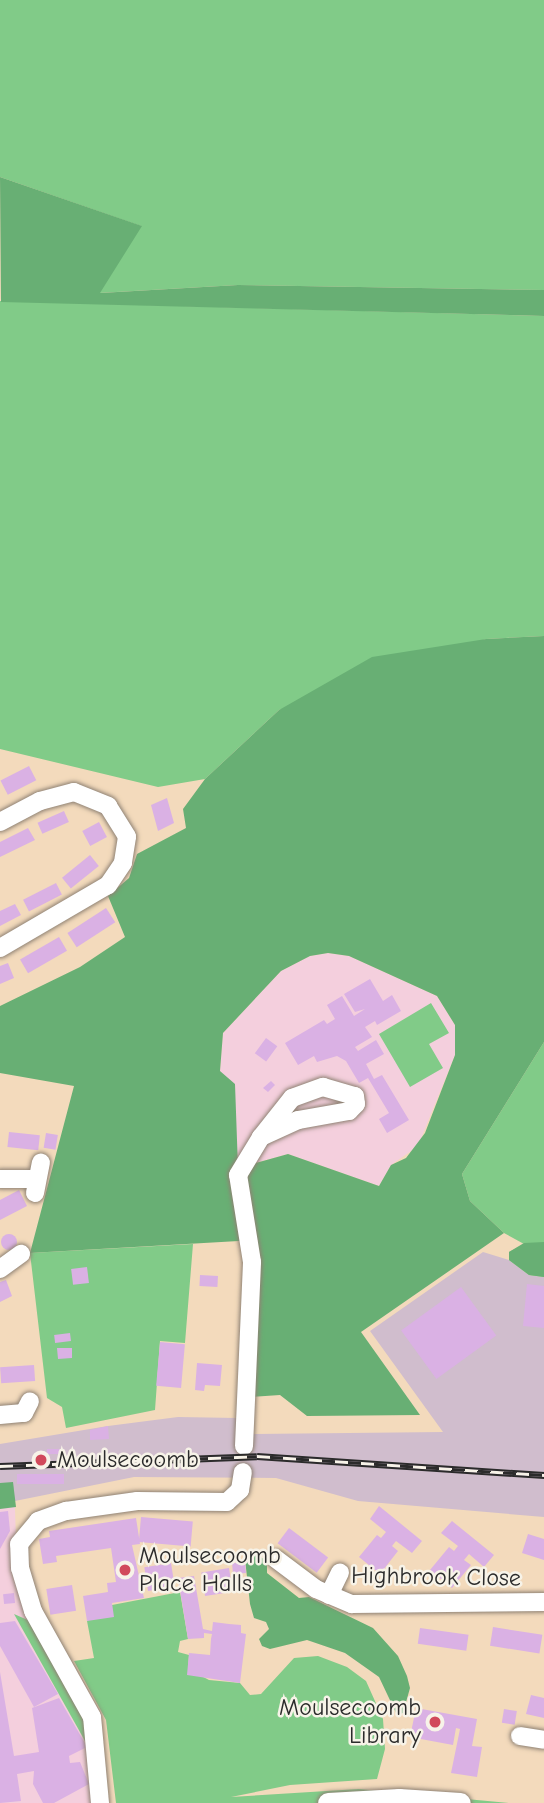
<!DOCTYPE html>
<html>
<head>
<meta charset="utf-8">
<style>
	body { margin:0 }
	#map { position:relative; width:544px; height:1803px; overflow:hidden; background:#f3dabc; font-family:"Comic Neue",sans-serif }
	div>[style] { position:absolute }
	.built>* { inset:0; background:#f4cfdd }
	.industrial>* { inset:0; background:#d0bdcd }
	.green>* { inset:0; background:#81cb88 }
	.forest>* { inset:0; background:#68af74 }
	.building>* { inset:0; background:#dab1e4; transform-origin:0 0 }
	.round { border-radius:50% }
	.roads { filter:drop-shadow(0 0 2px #8f8274) drop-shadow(0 0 2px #8f8274) }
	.minor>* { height:18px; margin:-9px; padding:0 9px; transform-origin:9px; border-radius:9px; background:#fff }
	.major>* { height:21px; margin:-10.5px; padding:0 10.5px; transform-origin:10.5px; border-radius:10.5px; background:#fff }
	.rail>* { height:7px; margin-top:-3.5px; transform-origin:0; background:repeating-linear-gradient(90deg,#f7f3e8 0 13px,#2b2b2b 0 26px); box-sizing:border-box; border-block:2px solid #2b2b2b }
	.dots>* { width:19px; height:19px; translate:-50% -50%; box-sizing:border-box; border:4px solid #f7f3e8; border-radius:50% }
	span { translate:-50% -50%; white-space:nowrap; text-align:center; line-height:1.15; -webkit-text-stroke:5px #f7f3e8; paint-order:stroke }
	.poi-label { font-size:24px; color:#2b2b2b }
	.left { translate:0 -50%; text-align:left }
	.right { translate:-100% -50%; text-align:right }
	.street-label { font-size:24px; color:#2b2b2b }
</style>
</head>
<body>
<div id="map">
	<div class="built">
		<div style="clip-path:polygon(328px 953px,349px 956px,437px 996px,455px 1025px,455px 1055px,418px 1146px,391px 1165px,379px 1186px,288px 1154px,237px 1168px,220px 1071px,223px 1033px,281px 971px,310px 956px)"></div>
		<div style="clip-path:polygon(14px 1480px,17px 1568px,85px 1713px,97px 1803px,0 1803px,0 1482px)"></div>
	</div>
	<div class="industrial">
		<div style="clip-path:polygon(483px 1252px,509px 1260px,529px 1275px,544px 1277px,544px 1517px,358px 1501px,276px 1478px,134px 1477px,0 1504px,0 1444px,108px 1426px,178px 1417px,237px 1418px,240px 1460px,249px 1459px,251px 1434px,443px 1432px,370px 1331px)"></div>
	</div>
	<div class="green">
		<div style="clip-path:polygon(0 0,544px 0,544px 290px,238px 285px,99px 293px,141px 226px,0 177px)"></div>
		<div style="clip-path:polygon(0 301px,544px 316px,544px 636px,486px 639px,279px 710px,205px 779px,158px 787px,0 749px)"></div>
		<div style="clip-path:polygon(431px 1003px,449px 1033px,429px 1044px,443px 1068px,410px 1087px,379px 1034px)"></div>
		<div style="clip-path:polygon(544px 1042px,544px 1277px,529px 1275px,509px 1260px,509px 1252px,524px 1244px,504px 1233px,470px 1201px,462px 1174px)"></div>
		<div style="clip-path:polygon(193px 1244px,185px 1343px,160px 1341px,155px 1410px,66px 1428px,62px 1407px,47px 1398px,30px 1253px)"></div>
		<div style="clip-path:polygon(180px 1592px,188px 1639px,180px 1641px,178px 1652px,189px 1655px,188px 1669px,209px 1680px,240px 1683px,250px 1695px,261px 1694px,294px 1658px,318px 1656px,347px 1667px,366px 1681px,383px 1719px,385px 1749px,377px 1779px,290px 1785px,231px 1797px,359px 1789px,509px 1803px,116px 1803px,106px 1720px,74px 1661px,94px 1658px,87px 1621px,112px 1605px)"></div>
		<div style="clip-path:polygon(14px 1614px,30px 1621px,83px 1717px,89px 1739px,85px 1741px)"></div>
	</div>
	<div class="forest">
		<div style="clip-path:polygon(0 177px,142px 226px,100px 293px,238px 285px,544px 290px,544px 316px,1px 302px)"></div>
		<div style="clip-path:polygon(evenodd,544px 636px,544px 1042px,462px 1174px,470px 1201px,504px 1233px,361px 1332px,420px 1415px,307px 1416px,280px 1395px,252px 1397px,258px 1240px,30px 1253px,74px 1086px,0 1073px,0 1006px,80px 967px,125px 937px,108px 896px,129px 878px,137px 854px,186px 828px,183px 809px,205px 779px,279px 710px,372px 657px,486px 639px,544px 636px,328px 953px,349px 956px,437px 996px,455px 1025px,455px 1055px,425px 1133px,406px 1158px,391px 1165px,379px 1186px,288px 1154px,238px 1168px,235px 1084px,220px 1071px,223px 1033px,281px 971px,310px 956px,328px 953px)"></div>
		<div style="clip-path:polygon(544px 1242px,544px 1277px,529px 1275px,509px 1260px,509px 1252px,524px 1243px)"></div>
		<div style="clip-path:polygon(13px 1482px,16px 1507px,0 1509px,0 1483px)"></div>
		<div style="clip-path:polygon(251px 1551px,267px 1561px,267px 1573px,299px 1598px,309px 1597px,373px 1628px,398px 1656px,407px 1676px,410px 1688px,403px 1713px,397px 1715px,379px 1677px,345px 1653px,307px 1640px,270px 1649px,262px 1646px,259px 1639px,269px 1629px,266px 1622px,254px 1618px,250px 1604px,245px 1559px)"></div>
	</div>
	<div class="building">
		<div style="left:29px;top:766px;width:16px;height:32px;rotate:63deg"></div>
		<div style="clip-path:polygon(167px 798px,174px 823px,158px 831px,151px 805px)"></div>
		<div style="left:64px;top:811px;width:12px;height:29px;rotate:66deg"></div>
		<div style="left:99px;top:822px;width:17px;height:19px;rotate:62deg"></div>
		<div style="clip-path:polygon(28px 828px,35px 840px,0 857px,0 842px)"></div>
		<div style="left:90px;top:855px;width:14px;height:36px;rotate:51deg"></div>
		<div style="left:56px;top:883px;width:13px;height:37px;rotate:63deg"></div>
		<div style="clip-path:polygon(15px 904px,21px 915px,0 926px,0 911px)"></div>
		<div style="left:106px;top:908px;width:17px;height:46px;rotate:57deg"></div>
		<div style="left:59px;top:937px;width:16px;height:45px;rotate:60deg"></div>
		<div style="clip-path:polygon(8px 963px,14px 978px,0 984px,0 966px)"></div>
		<div style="clip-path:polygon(370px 979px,383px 1001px,392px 995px,401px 1011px,377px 1025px,375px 1021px,365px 1027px,372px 1037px,355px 1047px,358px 1051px,376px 1040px,384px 1054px,366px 1064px,374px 1079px,382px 1075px,409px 1120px,387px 1133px,379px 1119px,389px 1113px,368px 1078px,359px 1083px,346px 1061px,337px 1056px,317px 1062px,314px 1056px,298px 1065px,285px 1043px,324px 1020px,327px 1024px,335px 1019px,327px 1005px,342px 996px,354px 1016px,365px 1009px,355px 1012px,344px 994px)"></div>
		<div style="left:266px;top:1038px;width:14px;height:19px;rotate:36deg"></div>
		<div style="clip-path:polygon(271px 1081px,275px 1085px,268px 1092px,263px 1088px)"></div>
		<div style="left:9px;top:1132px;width:31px;height:15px;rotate:6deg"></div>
		<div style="left:46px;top:1133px;width:12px;height:15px;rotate:9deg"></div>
		<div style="clip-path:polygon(19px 1190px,27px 1206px,0 1220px,0 1200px)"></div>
		<div class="round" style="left:1px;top:1234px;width:16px;height:16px"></div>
		<div style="left:87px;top:1267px;width:16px;height:16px;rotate:83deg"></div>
		<div style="left:200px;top:1275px;width:18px;height:11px;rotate:3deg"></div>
		<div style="clip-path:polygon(6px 1280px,12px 1296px,0 1302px,0 1282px)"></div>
		<div style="clip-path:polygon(527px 1284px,544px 1286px,544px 1328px,523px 1326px)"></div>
		<div style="left:461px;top:1287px;width:60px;height:74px;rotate:54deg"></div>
		<div style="left:70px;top:1333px;width:8px;height:16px;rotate:83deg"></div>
		<div style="left:160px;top:1342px;width:25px;height:44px;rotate:5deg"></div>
		<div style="clip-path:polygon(57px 1348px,72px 1348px,72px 1358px,58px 1359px)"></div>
		<div style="clip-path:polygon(197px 1363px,222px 1365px,220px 1386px,205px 1385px,204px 1391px,195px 1390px)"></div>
		<div style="left:34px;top:1365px;width:16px;height:34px;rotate:86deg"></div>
		<div style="clip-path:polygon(108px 1426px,109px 1439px,90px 1440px,90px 1430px)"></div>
		<div style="left:47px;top:1449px;width:16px;height:5px"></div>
		<div style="left:64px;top:1474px;width:10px;height:47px;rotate:90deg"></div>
		<div style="clip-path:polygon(379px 1506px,422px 1541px,412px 1553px,396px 1541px,392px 1546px,398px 1551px,380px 1574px,359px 1557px,377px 1535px,381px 1538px,386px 1532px,370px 1519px)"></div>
		<div style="clip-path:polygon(8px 1511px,10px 1531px,0 1549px,0 1512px)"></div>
		<div style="left:141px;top:1517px;width:52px;height:25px;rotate:5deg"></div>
		<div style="clip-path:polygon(136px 1518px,140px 1544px,132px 1545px,144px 1598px,112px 1603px,114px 1617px,87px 1621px,83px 1596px,108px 1592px,107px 1583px,116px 1582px,111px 1548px,56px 1556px,57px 1562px,43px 1564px,39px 1539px,50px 1537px,49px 1531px)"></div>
		<div style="clip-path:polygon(452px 1521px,494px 1555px,484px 1567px,469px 1554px,464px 1560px,471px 1565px,452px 1588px,430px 1570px,449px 1547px,454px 1551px,458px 1546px,441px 1533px)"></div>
		<div style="left:289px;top:1528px;width:49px;height:19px;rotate:37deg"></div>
		<div style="clip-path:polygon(528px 1534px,544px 1539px,544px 1560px,522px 1553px)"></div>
		<div style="left:245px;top:1562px;width:11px;height:13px;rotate:85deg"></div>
		<div style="left:171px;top:1563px;width:24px;height:27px;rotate:81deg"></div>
		<div style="left:229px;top:1568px;width:24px;height:28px;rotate:81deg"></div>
		<div style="clip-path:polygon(194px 1576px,203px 1629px,212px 1631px,213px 1622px,229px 1624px,241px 1625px,241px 1633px,246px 1634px,240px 1683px,187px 1675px,189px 1653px,210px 1655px,211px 1639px,212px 1634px,204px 1633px,204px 1638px,188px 1639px,178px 1578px)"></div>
		<div style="left:72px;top:1585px;width:26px;height:26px;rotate:81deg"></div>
		<div style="left:14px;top:1593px;width:10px;height:11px;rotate:84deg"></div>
		<div style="clip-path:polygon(15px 1621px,58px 1694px,34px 1707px,0 1646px,0 1623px)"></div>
		<div style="left:493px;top:1627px;width:50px;height:19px;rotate:9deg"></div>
		<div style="left:420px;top:1628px;width:49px;height:16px;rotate:8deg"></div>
		<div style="clip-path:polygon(0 1672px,14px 1756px,39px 1752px,32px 1708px,59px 1698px,87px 1747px,69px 1756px,70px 1763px,80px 1762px,89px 1784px,54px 1803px,43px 1803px,33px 1784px,34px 1771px,17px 1774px,21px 1801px,0 1803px)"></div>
		<div style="clip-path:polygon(531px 1695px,544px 1698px,544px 1718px,526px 1714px)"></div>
		<div style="clip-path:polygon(416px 1708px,477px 1719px,472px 1746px,482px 1747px,477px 1777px,451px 1773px,460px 1729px,456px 1728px,453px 1745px,410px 1737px)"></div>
		<div style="left:504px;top:1709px;width:13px;height:14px;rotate:9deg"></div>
	</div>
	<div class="roads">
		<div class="minor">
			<div style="left:0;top:822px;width:45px;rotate:-27.7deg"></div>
			<div style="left:40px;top:801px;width:35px;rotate:-15deg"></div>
			<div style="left:74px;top:792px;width:37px;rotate:22deg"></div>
			<div style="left:108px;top:806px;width:36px;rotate:58deg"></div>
			<div style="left:127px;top:837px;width:26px;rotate:99deg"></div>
			<div style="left:123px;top:863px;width:27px;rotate:124deg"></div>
			<div style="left:108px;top:885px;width:125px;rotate:149.7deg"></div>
			<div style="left:0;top:1179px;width:35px"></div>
			<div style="left:35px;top:1193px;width:31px;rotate:-79deg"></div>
			<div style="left:0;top:1269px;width:26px;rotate:-36deg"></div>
			<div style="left:0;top:1415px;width:24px;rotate:-5deg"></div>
			<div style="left:24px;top:1413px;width:13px;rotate:-63deg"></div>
			<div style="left:244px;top:1446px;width:184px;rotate:-87.5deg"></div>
			<div style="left:252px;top:1262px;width:88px;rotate:-99.1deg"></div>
			<div style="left:238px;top:1175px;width:44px;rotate:-58.8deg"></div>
			<div style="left:261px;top:1137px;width:50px;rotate:-51.5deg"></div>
			<div style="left:292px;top:1098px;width:33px;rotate:-20deg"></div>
			<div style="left:323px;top:1087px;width:33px;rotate:16deg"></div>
			<div style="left:355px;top:1096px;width:8px;rotate:83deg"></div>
			<div style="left:356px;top:1104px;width:10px;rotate:135deg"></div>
			<div style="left:349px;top:1111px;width:52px;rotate:170deg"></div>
			<div style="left:298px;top:1120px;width:41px;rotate:155.3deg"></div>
			<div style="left:276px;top:1559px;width:50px;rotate:36.9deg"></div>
			<div style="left:316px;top:1589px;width:39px;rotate:23deg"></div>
			<div style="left:352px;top:1604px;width:192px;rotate:-0.6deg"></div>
			<div style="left:329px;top:1595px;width:25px;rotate:-64deg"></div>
			<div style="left:520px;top:1736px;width:24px;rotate:9deg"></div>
			<div style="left:100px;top:1803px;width:86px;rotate:-95.3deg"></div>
			<div style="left:92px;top:1717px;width:121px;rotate:-119.1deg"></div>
			<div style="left:33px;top:1611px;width:45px;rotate:-106.8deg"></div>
			<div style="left:20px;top:1568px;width:24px;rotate:-92deg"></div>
			<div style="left:19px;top:1544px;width:30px;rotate:-50deg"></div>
			<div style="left:38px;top:1521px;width:30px;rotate:-20deg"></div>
			<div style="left:66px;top:1511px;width:72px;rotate:-8deg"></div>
			<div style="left:137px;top:1501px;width:90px;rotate:0.6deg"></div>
			<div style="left:227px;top:1502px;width:18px;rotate:-43deg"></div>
			<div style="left:240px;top:1490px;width:18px;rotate:-81deg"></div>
		</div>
		<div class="major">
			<div style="left:328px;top:1803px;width:71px;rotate:-3.2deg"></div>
			<div style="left:399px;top:1799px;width:61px;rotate:3.8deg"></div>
		</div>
	</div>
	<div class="rail">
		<div style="left:0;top:1466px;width:257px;rotate:-2.2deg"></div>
		<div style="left:257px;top:1456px;width:288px;rotate:3.8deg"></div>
	</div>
	<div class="dots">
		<div style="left:41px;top:1460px;background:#d1495b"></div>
		<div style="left:125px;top:1570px;background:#d1495b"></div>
		<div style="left:435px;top:1722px;background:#d1495b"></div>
	</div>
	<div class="poi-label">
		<span class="left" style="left:57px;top:1460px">Moulsecoomb</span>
		<span class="left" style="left:139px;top:1570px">Moulsecoomb<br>Place Halls</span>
		<span class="right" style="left:421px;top:1722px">Moulsecoomb<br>Library</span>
	</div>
	<div class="street-label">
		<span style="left:436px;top:1577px;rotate:1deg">Highbrook Close</span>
	</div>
</div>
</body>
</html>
